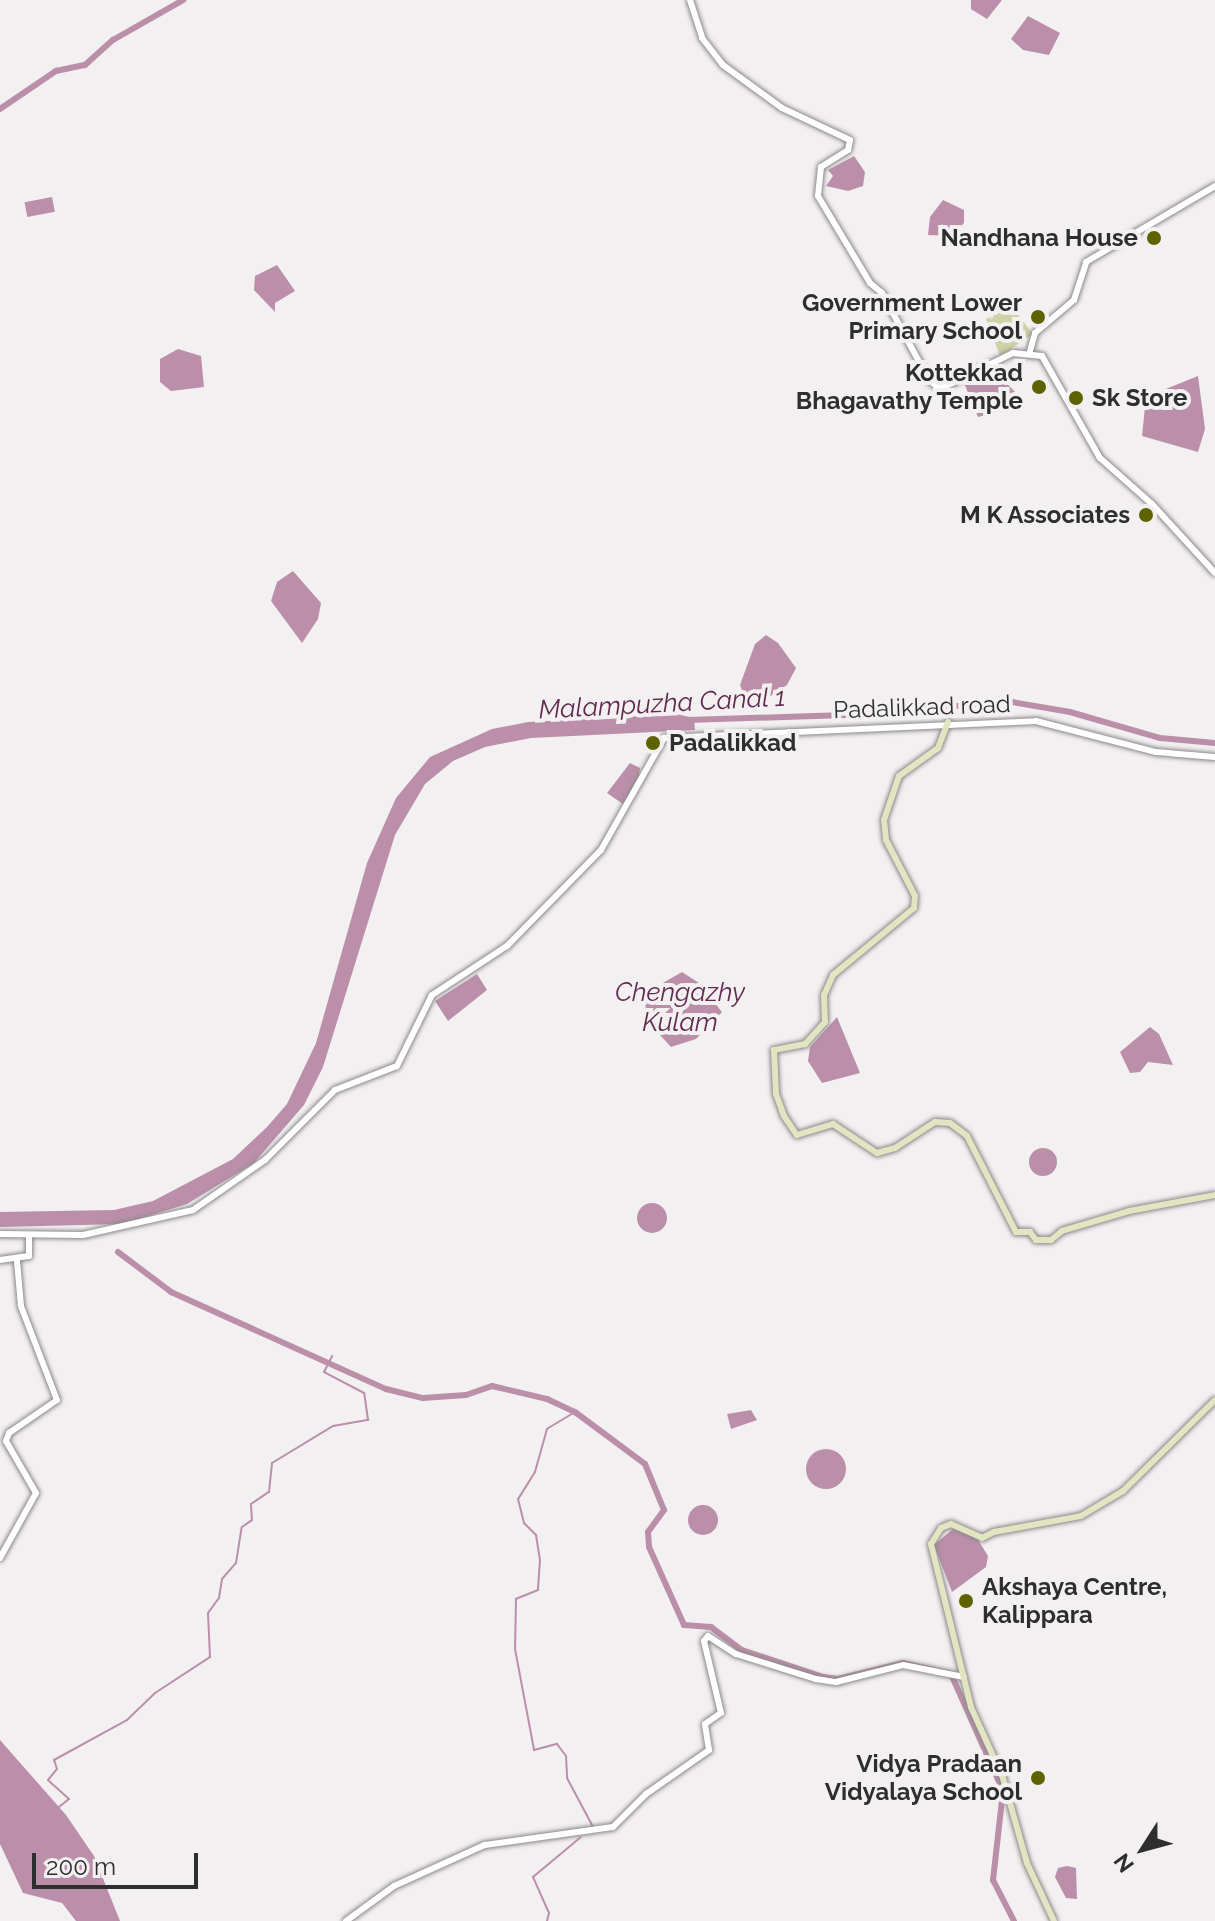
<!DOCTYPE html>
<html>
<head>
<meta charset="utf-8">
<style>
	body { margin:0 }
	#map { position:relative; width:1215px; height:1921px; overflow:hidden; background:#f3f0f2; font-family:Raleway,sans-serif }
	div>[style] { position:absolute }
	.green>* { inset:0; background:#cdd2a7 }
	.water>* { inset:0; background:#bb8fa9; transform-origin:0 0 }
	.round { border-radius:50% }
	.stream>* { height:2px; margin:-1px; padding:0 1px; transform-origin:1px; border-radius:1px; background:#bb8fa9 }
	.canal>* { height:6px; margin:-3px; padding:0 3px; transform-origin:3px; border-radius:3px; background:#bb8fa9 }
	.roads { filter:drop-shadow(0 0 2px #8c898a) drop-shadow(0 0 2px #8c898a) }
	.tertiary>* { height:6px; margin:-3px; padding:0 3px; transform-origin:3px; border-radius:3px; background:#fff }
	.secondary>* { height:6px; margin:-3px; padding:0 3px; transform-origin:3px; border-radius:3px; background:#e2e5c1 }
	.dots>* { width:22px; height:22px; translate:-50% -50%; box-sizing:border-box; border:4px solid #f3f0f2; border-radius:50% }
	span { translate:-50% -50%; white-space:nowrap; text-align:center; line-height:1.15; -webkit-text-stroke:8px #f3f0f2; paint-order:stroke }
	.poi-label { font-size:24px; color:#2f2e2f; font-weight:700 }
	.right { translate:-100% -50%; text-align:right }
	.left { translate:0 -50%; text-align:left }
	.street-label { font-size:24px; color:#2f2e2f }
	.water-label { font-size:26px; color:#622a4f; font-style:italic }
	.north { position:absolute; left:1103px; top:1809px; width:80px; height:80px; -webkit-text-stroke:6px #f3f0f2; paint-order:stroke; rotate:234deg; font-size:22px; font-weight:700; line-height:32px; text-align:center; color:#2f2e2f }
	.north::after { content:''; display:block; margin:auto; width:28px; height:36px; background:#2f2e2f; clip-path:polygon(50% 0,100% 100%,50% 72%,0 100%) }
	.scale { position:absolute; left:32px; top:1853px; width:166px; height:36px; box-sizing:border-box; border:4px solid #2f2e2f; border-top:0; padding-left:10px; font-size:24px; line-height:28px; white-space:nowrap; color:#2f2e2f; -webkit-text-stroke:6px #f3f0f2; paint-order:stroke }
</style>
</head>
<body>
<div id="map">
	<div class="green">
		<div style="clip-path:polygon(1012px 307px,1033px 334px,1000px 356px,986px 319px)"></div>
	</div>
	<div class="water">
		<div style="clip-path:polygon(971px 0,1002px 0,987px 19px,971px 9px)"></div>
		<div style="clip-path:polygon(1028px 16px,1060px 33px,1049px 55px,1023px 50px,1011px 39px)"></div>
		<div style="clip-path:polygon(854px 156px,865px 172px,863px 186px,848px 191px,826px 186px,833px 176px,828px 170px)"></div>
		<div style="left:52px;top:197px;width:15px;height:28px;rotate:79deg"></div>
		<div style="clip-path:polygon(943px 200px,964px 210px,964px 223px,951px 236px,928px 235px,930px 217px)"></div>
		<div style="clip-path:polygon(277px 265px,295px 291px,275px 303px,275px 312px,254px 290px,255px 276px)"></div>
		<div style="clip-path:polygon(178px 349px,201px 356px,204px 387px,171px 391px,160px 382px,160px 359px)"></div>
		<div style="clip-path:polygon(995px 371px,1021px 398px,1017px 407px,978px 417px,964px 383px)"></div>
		<div style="clip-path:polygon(1198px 376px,1205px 429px,1198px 452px,1142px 436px,1146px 397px)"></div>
		<div style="clip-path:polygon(293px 571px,321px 603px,318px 619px,302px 643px,271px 601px,277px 582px)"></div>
		<div style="clip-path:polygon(766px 635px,778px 643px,796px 668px,787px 685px,760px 703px,744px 696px,740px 685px,755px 644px)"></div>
		<div style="clip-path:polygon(677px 714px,694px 718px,695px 730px,531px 738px,485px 747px,453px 761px,425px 784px,395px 835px,323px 1067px,304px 1105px,254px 1163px,187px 1204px,123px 1224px,0 1227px,0 1212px,114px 1210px,153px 1201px,233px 1159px,267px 1127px,287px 1104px,316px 1043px,367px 863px,396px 798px,430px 757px,492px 729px,528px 722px)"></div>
		<div style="clip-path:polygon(630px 763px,640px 768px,639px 776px,623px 804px,607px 793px)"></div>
		<div style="clip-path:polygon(682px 972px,699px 983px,722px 1012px,696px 1039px,671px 1047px,648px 1022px,645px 1003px,654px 988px)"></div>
		<div style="clip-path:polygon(477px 974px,487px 990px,448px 1021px,435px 1001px)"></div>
		<div style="clip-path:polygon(837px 1017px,860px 1073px,822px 1083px,808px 1061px,810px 1047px)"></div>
		<div style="clip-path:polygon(1150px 1027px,1159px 1034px,1173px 1065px,1148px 1062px,1140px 1072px,1130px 1073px,1120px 1052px)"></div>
		<div class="round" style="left:1029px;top:1148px;width:28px;height:28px"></div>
		<div class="round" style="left:637px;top:1203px;width:30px;height:30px"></div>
		<div style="clip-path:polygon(751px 1410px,757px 1420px,731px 1429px,727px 1414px)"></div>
		<div class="round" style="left:806px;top:1449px;width:40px;height:40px"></div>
		<div class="round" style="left:688px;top:1505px;width:30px;height:30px"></div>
		<div style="clip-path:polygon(953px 1529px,977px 1538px,988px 1556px,986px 1567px,952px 1592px,934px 1545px)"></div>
		<div style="clip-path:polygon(0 1740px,66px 1815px,94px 1856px,120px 1921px,76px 1921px,62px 1903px,23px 1893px,0 1844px)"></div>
		<div style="clip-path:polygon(1067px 1866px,1076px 1868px,1077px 1899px,1066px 1898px,1055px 1877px,1058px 1868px)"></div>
	</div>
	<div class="stream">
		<div style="left:575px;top:1412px;width:33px;rotate:149deg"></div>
		<div style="left:547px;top:1429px;width:45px;rotate:105.6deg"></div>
		<div style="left:535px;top:1472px;width:32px;rotate:122deg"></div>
		<div style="left:518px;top:1499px;width:25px;rotate:76deg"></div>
		<div style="left:524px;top:1523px;width:17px;rotate:45deg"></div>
		<div style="left:536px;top:1535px;width:25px;rotate:81deg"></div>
		<div style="left:540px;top:1560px;width:30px;rotate:94deg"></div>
		<div style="left:538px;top:1590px;width:24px;rotate:158deg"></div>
		<div style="left:516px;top:1599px;width:50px;rotate:91.1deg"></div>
		<div style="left:515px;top:1649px;width:103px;rotate:79.3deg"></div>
		<div style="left:534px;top:1750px;width:24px;rotate:-15deg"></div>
		<div style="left:557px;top:1744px;width:15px;rotate:53deg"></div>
		<div style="left:566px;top:1756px;width:22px;rotate:87deg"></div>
		<div style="left:567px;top:1778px;width:55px;rotate:62deg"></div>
		<div style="left:59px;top:1807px;width:13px;rotate:-39deg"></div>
		<div style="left:69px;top:1799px;width:28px;rotate:-138deg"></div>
		<div style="left:48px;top:1780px;width:14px;rotate:-51deg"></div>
		<div style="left:57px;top:1769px;width:9px;rotate:-108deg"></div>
		<div style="left:54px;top:1760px;width:83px;rotate:-28.7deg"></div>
		<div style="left:127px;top:1720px;width:39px;rotate:-44deg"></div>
		<div style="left:155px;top:1693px;width:66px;rotate:-33.2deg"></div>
		<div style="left:210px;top:1657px;width:44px;rotate:-92.6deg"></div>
		<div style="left:208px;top:1613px;width:19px;rotate:-54deg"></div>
		<div style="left:219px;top:1598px;width:19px;rotate:-81deg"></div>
		<div style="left:222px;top:1579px;width:21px;rotate:-49deg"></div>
		<div style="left:236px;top:1563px;width:36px;rotate:-81deg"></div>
		<div style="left:242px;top:1527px;width:12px;rotate:-35deg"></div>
		<div style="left:252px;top:1520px;width:16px;rotate:-94deg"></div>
		<div style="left:251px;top:1504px;width:22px;rotate:-34deg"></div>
		<div style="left:269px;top:1492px;width:29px;rotate:-84deg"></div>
		<div style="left:272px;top:1463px;width:71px;rotate:-31.2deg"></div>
		<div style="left:333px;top:1426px;width:36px;rotate:-10deg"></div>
		<div style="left:368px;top:1420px;width:27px;rotate:-98deg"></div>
		<div style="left:364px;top:1393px;width:45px;rotate:-152.3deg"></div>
		<div style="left:324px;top:1372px;width:18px;rotate:-63deg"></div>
		<div style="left:547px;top:1921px;width:8px;rotate:-76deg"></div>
		<div style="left:549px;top:1913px;width:39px;rotate:-114deg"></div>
		<div style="left:533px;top:1877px;width:62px;rotate:-39.8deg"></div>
	</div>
	<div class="canal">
		<div style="left:0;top:109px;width:68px;rotate:-34.2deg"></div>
		<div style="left:56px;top:71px;width:30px;rotate:-12deg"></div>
		<div style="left:85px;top:65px;width:38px;rotate:-42deg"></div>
		<div style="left:113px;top:40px;width:81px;rotate:-29.7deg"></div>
		<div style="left:688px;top:720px;width:188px;rotate:-1.8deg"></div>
		<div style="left:876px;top:714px;width:131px;rotate:-5.7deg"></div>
		<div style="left:1006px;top:701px;width:65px;rotate:9.8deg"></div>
		<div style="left:1070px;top:712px;width:94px;rotate:16.1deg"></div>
		<div style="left:1160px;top:738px;width:55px;rotate:5.2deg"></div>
		<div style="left:118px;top:1252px;width:66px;rotate:37deg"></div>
		<div style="left:171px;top:1292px;width:236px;rotate:24.3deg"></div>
		<div style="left:386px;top:1389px;width:38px;rotate:14deg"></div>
		<div style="left:423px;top:1398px;width:43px;rotate:-4deg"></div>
		<div style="left:466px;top:1395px;width:28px;rotate:-19deg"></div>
		<div style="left:492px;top:1386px;width:57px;rotate:13.3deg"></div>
		<div style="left:547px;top:1399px;width:31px;rotate:25deg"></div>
		<div style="left:575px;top:1412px;width:87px;rotate:36.6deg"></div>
		<div style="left:645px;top:1464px;width:50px;rotate:67.6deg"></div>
		<div style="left:664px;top:1510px;width:27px;rotate:126deg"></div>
		<div style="left:648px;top:1532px;width:15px;rotate:86deg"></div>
		<div style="left:649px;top:1547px;width:85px;rotate:65.8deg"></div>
		<div style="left:684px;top:1625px;width:27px;rotate:4deg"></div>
		<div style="left:711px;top:1627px;width:39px;rotate:37deg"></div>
		<div style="left:742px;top:1650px;width:85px;rotate:18.4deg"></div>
		<div style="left:823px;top:1677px;width:15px;rotate:8deg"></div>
		<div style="left:838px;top:1679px;width:67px;rotate:-13.8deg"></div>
		<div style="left:903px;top:1663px;width:49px;rotate:12.9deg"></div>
		<div style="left:951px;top:1674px;width:128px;rotate:66deg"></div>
		<div style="left:1003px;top:1791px;width:90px;rotate:96.4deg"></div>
		<div style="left:993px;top:1880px;width:46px;rotate:62.9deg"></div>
	</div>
	<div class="roads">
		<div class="tertiary">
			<div style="left:690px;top:0;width:40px;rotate:72deg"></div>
			<div style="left:702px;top:38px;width:34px;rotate:52deg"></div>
			<div style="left:723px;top:65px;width:73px;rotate:36.1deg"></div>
			<div style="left:782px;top:108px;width:75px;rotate:25.2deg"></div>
			<div style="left:850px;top:140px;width:10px;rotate:101deg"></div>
			<div style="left:848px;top:150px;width:32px;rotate:148deg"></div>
			<div style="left:821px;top:167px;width:29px;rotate:96deg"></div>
			<div style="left:818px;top:196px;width:101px;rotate:59.1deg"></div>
			<div style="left:870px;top:283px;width:16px;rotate:40deg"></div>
			<div style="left:882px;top:293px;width:99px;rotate:61.6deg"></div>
			<div style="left:929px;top:380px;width:14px;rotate:39deg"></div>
			<div style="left:940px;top:389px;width:81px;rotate:-26.3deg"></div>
			<div style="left:1013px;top:353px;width:29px;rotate:6deg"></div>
			<div style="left:1042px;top:356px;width:117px;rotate:60.4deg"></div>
			<div style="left:1100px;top:458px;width:69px;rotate:41.5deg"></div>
			<div style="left:1152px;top:504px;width:93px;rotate:47.6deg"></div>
			<div style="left:1030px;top:351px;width:19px;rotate:-74deg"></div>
			<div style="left:1035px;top:333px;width:51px;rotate:-40.2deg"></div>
			<div style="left:1074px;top:300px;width:40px;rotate:-72deg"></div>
			<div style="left:1086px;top:262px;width:150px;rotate:-30.5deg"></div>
			<div style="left:0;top:1234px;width:83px;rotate:0.7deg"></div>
			<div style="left:83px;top:1235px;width:113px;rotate:-12.8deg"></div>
			<div style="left:193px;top:1210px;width:88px;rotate:-34.8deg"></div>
			<div style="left:265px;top:1160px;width:99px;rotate:-45deg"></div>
			<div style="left:335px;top:1090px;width:66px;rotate:-21.2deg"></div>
			<div style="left:397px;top:1066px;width:79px;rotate:-63.8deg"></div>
			<div style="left:432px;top:995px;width:90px;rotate:-33.2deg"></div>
			<div style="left:507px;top:946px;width:134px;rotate:-45.6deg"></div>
			<div style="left:601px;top:850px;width:129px;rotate:-60.6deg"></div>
			<div style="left:664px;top:738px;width:372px;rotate:-2.6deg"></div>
			<div style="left:1036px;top:721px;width:124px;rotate:14.5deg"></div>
			<div style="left:1156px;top:752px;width:59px;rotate:4.8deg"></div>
			<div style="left:0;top:1260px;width:29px;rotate:-8deg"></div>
			<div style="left:29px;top:1256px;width:20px;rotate:-90deg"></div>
			<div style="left:0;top:1558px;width:74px;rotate:-61deg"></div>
			<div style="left:36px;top:1493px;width:60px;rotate:-120deg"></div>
			<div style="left:6px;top:1441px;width:9px;rotate:-69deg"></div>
			<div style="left:9px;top:1433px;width:58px;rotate:-34.5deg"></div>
			<div style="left:57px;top:1400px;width:101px;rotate:-111deg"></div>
			<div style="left:21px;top:1306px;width:45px;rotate:-95.1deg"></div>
			<div style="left:346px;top:1921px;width:59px;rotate:-36.1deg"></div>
			<div style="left:394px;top:1886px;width:100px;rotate:-24.3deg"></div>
			<div style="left:485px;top:1845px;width:129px;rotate:-8deg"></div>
			<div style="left:613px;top:1827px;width:47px;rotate:-45deg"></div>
			<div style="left:646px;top:1794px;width:77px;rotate:-34.9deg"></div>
			<div style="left:709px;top:1750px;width:26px;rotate:-99deg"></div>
			<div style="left:705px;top:1724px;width:19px;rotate:-35deg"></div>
			<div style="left:721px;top:1713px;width:74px;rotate:-103.3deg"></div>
			<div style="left:704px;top:1641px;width:6px;rotate:-51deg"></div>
			<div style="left:708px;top:1636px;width:33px;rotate:33deg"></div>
			<div style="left:736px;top:1654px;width:84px;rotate:17.4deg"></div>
			<div style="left:816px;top:1679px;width:20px;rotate:9deg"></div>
			<div style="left:836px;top:1682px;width:69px;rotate:-14.2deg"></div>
			<div style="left:903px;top:1665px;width:62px;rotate:11.1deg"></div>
		</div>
		<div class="secondary">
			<div style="left:948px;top:722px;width:28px;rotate:111deg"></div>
			<div style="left:938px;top:748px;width:48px;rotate:144.3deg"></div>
			<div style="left:899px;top:776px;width:46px;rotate:108.8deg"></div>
			<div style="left:884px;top:820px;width:20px;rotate:84deg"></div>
			<div style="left:886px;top:840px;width:63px;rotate:62.6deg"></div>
			<div style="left:915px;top:896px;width:12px;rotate:95deg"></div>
			<div style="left:914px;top:908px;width:105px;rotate:140.4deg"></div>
			<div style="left:833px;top:975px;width:22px;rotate:114deg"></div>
			<div style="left:824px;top:995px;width:27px;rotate:88deg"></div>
			<div style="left:825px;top:1022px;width:30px;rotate:132deg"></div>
			<div style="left:805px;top:1044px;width:32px;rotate:169deg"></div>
			<div style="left:774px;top:1050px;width:44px;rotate:87.4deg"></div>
			<div style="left:776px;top:1094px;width:23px;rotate:70deg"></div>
			<div style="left:784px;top:1116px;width:23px;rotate:56deg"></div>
			<div style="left:797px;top:1135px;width:38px;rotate:-17deg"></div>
			<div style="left:833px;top:1124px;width:53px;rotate:33.4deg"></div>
			<div style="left:877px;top:1153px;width:19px;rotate:-16deg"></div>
			<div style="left:895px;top:1148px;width:48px;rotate:-33deg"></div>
			<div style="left:935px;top:1122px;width:15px;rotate:4deg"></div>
			<div style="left:950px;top:1123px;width:21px;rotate:37deg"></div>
			<div style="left:967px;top:1136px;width:108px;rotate:63deg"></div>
			<div style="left:1016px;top:1232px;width:14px"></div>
			<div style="left:1030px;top:1232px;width:10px;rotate:53deg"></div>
			<div style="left:1036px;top:1240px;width:15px"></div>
			<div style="left:1051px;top:1240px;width:14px;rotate:-39deg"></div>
			<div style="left:1062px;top:1231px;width:70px;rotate:-16.6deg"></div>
			<div style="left:1129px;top:1211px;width:87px;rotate:-10.5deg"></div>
			<div style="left:1054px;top:1921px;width:64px;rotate:-115deg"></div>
			<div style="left:1027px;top:1863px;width:88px;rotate:-105.8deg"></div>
			<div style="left:1003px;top:1778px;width:78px;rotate:-114.3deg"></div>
			<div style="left:971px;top:1707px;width:168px;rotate:-103.8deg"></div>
			<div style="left:931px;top:1544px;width:19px;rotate:-58deg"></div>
			<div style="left:941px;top:1528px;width:11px;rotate:-22deg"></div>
			<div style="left:951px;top:1524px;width:34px;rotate:24deg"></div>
			<div style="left:982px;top:1538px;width:13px;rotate:-27deg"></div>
			<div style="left:994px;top:1532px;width:88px;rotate:-10.4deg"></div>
			<div style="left:1081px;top:1516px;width:49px;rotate:-30.8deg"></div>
			<div style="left:1123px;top:1491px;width:129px;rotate:-44.7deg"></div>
		</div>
	</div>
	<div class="dots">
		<div style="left:1154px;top:238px;background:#5e6300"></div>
		<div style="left:1038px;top:317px;background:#5e6300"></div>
		<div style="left:1039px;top:387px;background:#5e6300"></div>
		<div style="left:1076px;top:398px;background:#5e6300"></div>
		<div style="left:1146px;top:515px;background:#5e6300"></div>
		<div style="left:653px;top:743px;background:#5e6300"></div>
		<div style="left:966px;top:1601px;background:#5e6300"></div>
		<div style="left:1038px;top:1778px;background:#5e6300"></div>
	</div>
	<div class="poi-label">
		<span class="right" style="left:1138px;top:238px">Nandhana House</span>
		<span class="right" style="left:1022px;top:317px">Government Lower<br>Primary School</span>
		<span class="right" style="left:1023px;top:387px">Kottekkad<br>Bhagavathy Temple</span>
		<span class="left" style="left:1092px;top:398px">Sk Store</span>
		<span class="right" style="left:1130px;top:515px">M K Associates</span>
		<span class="left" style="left:669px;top:743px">Padalikkad</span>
		<span class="left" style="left:982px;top:1601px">Akshaya Centre,<br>Kalippara</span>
		<span class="right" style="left:1022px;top:1778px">Vidya Pradaan<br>Vidyalaya School</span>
	</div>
	<div class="street-label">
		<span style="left:922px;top:707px;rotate:-2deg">Padalikkad road</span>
	</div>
	<div class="water-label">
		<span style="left:662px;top:704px;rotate:-3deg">Malampuzha Canal 1</span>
		<span style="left:680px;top:1008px">Chengazhy<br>Kulam</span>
	</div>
	<div class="north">N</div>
	<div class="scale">200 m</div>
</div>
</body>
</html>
